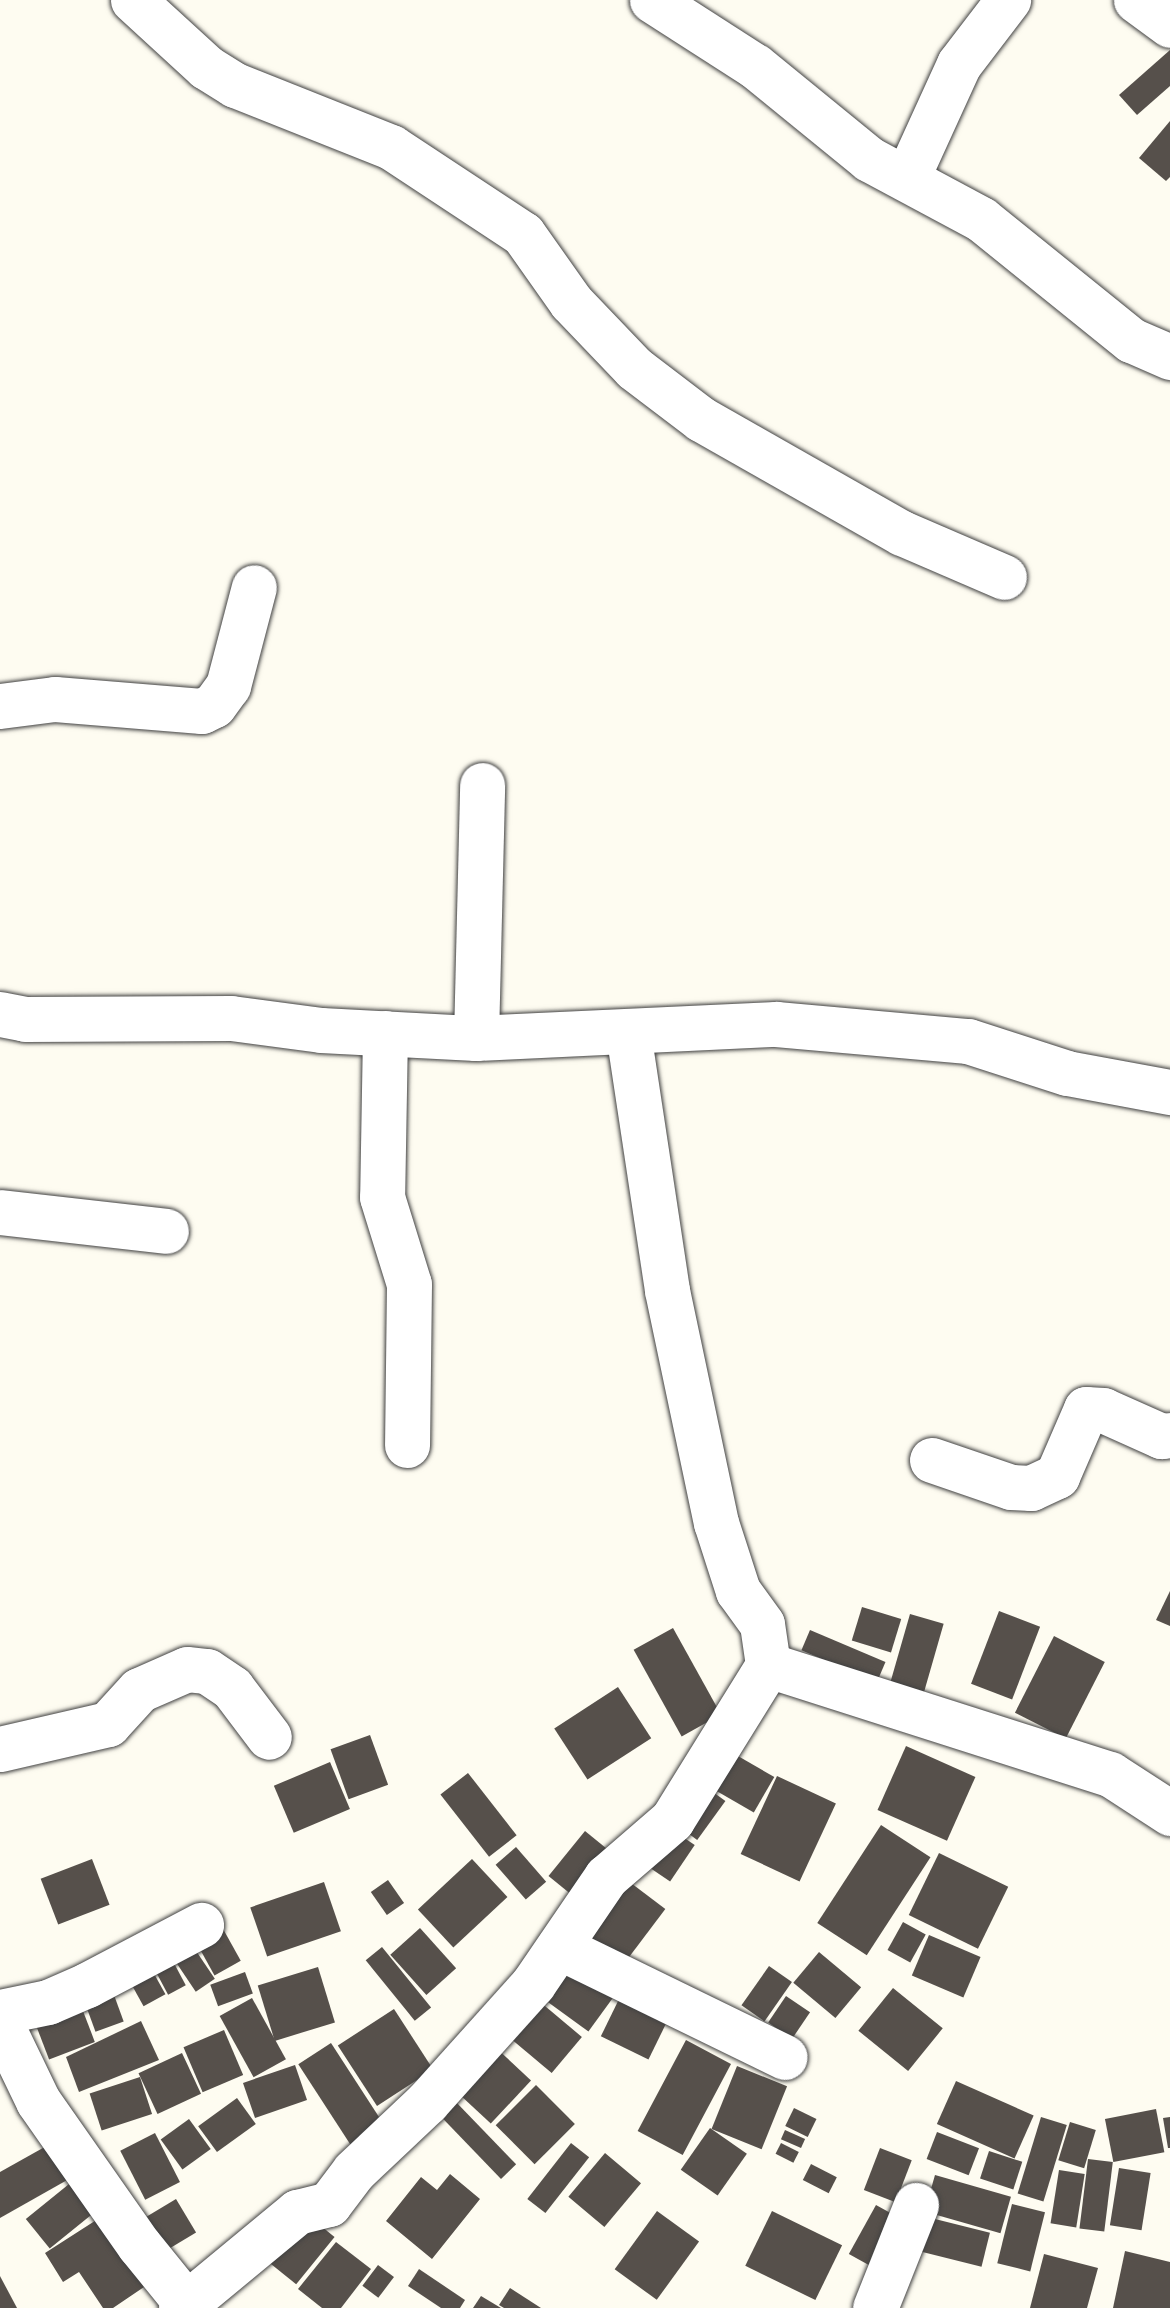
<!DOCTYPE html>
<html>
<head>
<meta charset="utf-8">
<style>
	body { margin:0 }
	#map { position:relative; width:1170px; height:2308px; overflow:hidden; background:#fefcf1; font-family:Spectral,serif }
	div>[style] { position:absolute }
	.building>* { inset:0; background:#56504b; transform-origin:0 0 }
	.roads { filter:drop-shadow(0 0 2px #414141) drop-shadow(0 0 2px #414141) }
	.minor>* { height:45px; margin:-22.5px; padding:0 22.5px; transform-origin:22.5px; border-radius:22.5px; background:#fff }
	span { translate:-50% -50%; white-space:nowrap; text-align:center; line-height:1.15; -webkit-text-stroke:10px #fff; paint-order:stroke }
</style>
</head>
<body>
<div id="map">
	<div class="building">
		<div style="clip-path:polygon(1170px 50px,1170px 86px,1137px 115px,1119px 95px)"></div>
		<div style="clip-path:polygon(1170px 121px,1170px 177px,1166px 181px,1139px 158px)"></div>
		<div style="clip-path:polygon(1170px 1591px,1170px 1626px,1156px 1620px)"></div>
		<div style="left:862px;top:1607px;width:41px;height:35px;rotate:17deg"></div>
		<div style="left:999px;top:1611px;width:44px;height:78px;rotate:21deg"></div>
		<div style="left:910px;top:1614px;width:35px;height:75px;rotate:16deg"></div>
		<div style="left:673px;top:1628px;width:99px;height:45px;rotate:61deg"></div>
		<div style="left:810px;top:1630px;width:82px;height:22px;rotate:23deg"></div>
		<div style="left:1054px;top:1636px;width:57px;height:86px;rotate:27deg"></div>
		<div style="left:618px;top:1687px;width:61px;height:76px;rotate:57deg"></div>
		<div style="left:370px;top:1735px;width:53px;height:42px;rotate:70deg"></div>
		<div style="left:906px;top:1746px;width:76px;height:70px;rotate:24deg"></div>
		<div style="left:731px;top:1752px;width:50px;height:41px;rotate:30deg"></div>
		<div style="left:330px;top:1762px;width:51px;height:61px;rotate:67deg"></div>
		<div style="left:468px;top:1773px;width:79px;height:35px;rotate:52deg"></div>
		<div style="left:777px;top:1776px;width:65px;height:86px;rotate:25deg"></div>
		<div style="left:706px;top:1787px;width:24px;height:48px;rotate:36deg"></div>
		<div style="left:881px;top:1825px;width:59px;height:117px;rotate:33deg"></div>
		<div style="left:585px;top:1831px;width:36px;height:58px;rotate:39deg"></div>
		<div style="left:674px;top:1831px;width:25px;height:44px;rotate:34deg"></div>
		<div style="left:516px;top:1847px;width:46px;height:27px;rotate:49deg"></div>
		<div style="left:939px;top:1853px;width:77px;height:69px;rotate:26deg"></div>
		<div style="left:92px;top:1859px;width:49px;height:55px;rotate:69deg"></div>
		<div style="left:472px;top:1859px;width:52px;height:74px;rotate:47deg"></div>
		<div style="left:623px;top:1877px;width:53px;height:78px;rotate:37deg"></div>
		<div style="left:388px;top:1880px;width:28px;height:21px;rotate:55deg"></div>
		<div style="left:324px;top:1882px;width:52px;height:78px;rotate:71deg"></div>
		<div style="left:217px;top:1918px;width:49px;height:30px;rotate:61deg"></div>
		<div style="left:903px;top:1922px;width:26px;height:32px;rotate:29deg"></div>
		<div style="left:420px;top:1928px;width:54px;height:40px;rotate:48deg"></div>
		<div style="left:929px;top:1935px;width:56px;height:44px;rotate:23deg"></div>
		<div style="left:188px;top:1939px;width:48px;height:23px;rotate:56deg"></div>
		<div style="left:382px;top:1947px;width:78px;height:21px;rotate:51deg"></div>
		<div style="left:167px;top:1950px;width:40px;height:20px;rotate:62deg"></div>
		<div style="left:819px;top:1952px;width:55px;height:40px;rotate:40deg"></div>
		<div style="left:147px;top:1961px;width:38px;height:25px;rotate:61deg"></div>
		<div style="left:570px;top:1965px;width:54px;height:43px;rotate:36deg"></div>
		<div style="left:769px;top:1966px;width:28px;height:48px;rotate:35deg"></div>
		<div style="left:318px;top:1967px;width:58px;height:63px;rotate:73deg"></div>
		<div style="left:245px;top:1972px;width:23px;height:37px;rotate:70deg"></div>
		<div style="left:110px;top:1984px;width:40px;height:30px;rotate:70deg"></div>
		<div style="left:893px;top:1988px;width:64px;height:55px;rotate:39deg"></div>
		<div style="left:621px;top:1995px;width:53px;height:46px;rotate:26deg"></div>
		<div style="left:786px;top:1996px;width:29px;height:32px;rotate:34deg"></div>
		<div style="left:78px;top:1998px;width:47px;height:49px;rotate:69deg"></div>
		<div style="left:252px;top:1998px;width:70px;height:37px;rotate:61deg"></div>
		<div style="left:539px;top:2001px;width:56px;height:47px;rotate:40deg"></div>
		<div style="left:394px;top:2009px;width:72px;height:67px;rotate:57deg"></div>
		<div style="clip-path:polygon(141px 2021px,159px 2060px,79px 2092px,66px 2057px)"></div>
		<div style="left:224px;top:2030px;width:49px;height:44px;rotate:67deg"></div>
		<div style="left:686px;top:2040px;width:51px;height:103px;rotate:28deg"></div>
		<div style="left:331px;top:2043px;width:98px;height:39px;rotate:57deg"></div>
		<div style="left:493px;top:2045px;width:52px;height:59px;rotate:43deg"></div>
		<div style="left:182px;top:2053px;width:45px;height:48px;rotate:65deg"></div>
		<div style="left:295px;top:2065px;width:37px;height:55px;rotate:71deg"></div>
		<div style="left:737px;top:2066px;width:54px;height:68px;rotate:22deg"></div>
		<div style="left:140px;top:2077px;width:39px;height:53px;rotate:72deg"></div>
		<div style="left:956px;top:2081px;width:85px;height:47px;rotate:24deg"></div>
		<div style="left:536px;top:2085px;width:55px;height:57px;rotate:45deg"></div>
		<div style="left:237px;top:2098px;width:32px;height:48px;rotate:54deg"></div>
		<div style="left:455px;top:2101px;width:88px;height:21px;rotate:46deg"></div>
		<div style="left:794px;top:2108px;width:25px;height:20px;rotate:26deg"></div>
		<div style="left:1156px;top:2109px;width:44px;height:52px;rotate:79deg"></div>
		<div style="left:1041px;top:2117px;width:27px;height:80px;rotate:17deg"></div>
		<div style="clip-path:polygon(1170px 2117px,1170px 2148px,1168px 2148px,1163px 2118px)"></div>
		<div style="left:189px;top:2119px;width:37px;height:35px;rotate:54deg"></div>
		<div style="left:1070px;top:2122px;width:27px;height:40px;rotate:17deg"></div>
		<div style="left:710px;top:2128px;width:45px;height:51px;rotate:35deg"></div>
		<div style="left:785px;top:2130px;width:22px;height:10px;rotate:24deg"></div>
		<div style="left:937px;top:2132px;width:45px;height:29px;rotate:21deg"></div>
		<div style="left:155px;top:2133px;width:55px;height:39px;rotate:63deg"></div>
		<div style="left:571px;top:2143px;width:23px;height:71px;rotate:38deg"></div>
		<div style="left:781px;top:2143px;width:20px;height:12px;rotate:27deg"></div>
		<div style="clip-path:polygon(50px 2144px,69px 2179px,0 2218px,0 2172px)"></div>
		<div style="left:880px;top:2148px;width:34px;height:45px;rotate:21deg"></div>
		<div style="left:989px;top:2151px;width:35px;height:29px;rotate:18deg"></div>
		<div style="left:605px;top:2153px;width:47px;height:57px;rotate:40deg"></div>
		<div style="left:1088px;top:2159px;width:25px;height:70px;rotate:7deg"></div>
		<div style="left:811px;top:2164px;width:29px;height:18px;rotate:27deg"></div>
		<div style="left:1119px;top:2168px;width:32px;height:58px;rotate:9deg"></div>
		<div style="left:1059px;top:2170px;width:26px;height:54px;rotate:9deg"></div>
		<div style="clip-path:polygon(450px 2174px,480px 2199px,432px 2259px,386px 2221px,421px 2177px,437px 2190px)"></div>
		<div style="left:935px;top:2175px;width:79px;height:38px;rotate:16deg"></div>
		<div style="left:74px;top:2180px;width:38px;height:62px;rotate:51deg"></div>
		<div style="left:176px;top:2199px;width:39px;height:34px;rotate:59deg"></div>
		<div style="left:1012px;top:2204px;width:34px;height:61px;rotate:14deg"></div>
		<div style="left:876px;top:2205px;width:29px;height:56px;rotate:29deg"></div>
		<div style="left:657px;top:2211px;width:52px;height:72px;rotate:36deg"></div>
		<div style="left:772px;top:2211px;width:78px;height:61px;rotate:26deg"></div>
		<div style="left:305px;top:2213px;width:38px;height:61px;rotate:39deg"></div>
		<div style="left:923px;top:2216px;width:69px;height:35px;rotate:14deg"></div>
		<div style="clip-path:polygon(101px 2217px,144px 2287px,113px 2308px,103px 2308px,79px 2272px,63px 2282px,45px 2253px)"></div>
		<div style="clip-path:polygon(336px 2242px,371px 2269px,341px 2308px,322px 2308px,298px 2289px)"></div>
		<div style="clip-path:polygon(1125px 2251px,1170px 2262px,1170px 2308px,1113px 2308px)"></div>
		<div style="clip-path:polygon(1044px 2254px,1098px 2268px,1087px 2308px,1030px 2308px)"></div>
		<div style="left:378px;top:2265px;width:20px;height:26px;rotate:37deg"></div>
		<div style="clip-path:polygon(419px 2269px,465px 2300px,460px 2308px,441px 2308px,408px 2286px)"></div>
		<div style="clip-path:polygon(0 2276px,17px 2308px,0 2308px)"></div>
		<div style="clip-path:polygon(510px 2288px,541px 2308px,504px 2308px,499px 2305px)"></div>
		<div style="clip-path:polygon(481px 2296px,501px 2308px,473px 2308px)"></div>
	</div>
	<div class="roads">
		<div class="minor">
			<div style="left:133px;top:0;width:99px;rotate:42.5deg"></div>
			<div style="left:206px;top:67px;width:34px;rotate:32deg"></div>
			<div style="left:235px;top:85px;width:168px;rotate:21.7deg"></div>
			<div style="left:391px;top:147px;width:158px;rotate:33.4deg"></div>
			<div style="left:523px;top:234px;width:83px;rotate:54.8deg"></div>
			<div style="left:571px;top:302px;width:91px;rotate:46.3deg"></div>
			<div style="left:634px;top:368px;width:84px;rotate:37.3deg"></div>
			<div style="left:701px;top:419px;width:231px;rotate:29.6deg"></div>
			<div style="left:902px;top:533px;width:111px;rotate:23.3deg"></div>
			<div style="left:652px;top:0;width:122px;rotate:32.7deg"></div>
			<div style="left:755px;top:66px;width:147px;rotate:39.2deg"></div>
			<div style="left:869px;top:159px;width:127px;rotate:28.2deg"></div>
			<div style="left:981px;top:219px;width:193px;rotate:38.9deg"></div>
			<div style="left:1131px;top:340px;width:43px;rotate:23.6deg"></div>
			<div style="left:1136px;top:0;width:42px;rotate:36.3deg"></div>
			<div style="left:907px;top:178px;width:125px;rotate:-65.5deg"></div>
			<div style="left:959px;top:64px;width:81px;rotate:-52.6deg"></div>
			<div style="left:0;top:706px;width:55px;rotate:-7.3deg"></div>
			<div style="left:55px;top:699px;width:147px;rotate:4.7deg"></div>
			<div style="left:202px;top:711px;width:13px;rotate:-27deg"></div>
			<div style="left:214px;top:705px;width:24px;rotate:-54deg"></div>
			<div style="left:228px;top:686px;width:102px;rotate:-75.3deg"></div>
			<div style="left:0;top:1014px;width:25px;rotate:11deg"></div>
			<div style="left:25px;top:1019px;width:206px;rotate:-0.3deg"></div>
			<div style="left:231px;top:1018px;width:91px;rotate:7.6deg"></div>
			<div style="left:321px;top:1030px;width:155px;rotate:3deg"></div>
			<div style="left:476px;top:1038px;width:300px;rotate:-2.7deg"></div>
			<div style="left:776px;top:1024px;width:193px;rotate:5.1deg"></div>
			<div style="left:968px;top:1041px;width:104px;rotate:17.9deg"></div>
			<div style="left:1067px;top:1073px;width:105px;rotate:10.5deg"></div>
			<div style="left:385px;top:1033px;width:164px;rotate:91deg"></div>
			<div style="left:382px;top:1197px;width:91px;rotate:72.8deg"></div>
			<div style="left:409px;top:1284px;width:161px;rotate:90.7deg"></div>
			<div style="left:476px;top:1038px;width:253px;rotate:-88.6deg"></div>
			<div style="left:0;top:1212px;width:167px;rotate:6.5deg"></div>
			<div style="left:932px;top:1460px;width:83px;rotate:18.9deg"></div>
			<div style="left:1011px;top:1487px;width:20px;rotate:3deg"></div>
			<div style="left:1031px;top:1488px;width:29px;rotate:-25deg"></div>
			<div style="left:1057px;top:1476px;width:73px;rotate:-66.6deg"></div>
			<div style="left:1086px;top:1409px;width:17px;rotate:3deg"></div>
			<div style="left:1103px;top:1410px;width:64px;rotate:24.1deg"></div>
			<div style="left:1161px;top:1436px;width:9px;rotate:-6deg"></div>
			<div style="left:768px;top:1665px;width:359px;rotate:17.7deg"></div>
			<div style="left:1110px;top:1774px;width:72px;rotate:33deg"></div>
			<div style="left:0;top:1749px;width:111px;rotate:-13deg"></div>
			<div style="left:108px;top:1724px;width:46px;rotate:-47.6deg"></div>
			<div style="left:139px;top:1690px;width:52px;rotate:-23.6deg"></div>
			<div style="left:187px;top:1669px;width:20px;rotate:6deg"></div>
			<div style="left:207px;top:1671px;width:30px;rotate:34deg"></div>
			<div style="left:232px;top:1688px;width:61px;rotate:52.9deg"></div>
			<div style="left:559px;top:1947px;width:251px;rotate:26deg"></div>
			<div style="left:0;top:2012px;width:49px;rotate:-11.8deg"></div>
			<div style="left:48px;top:2002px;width:43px;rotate:-23.6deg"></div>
			<div style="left:87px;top:1985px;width:129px;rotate:-27.8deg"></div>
			<div style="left:0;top:2022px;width:88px;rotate:64.3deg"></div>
			<div style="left:38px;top:2101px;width:176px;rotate:55deg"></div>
			<div style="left:139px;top:2245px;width:81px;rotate:51deg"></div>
			<div style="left:181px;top:2308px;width:151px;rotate:-39.6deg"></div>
			<div style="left:297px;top:2212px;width:33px;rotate:-14deg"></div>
			<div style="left:329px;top:2204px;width:41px;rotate:-52.9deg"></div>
			<div style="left:354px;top:2171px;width:100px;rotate:-43.4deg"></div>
			<div style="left:427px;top:2102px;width:159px;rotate:-48.1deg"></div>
			<div style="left:533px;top:1984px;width:130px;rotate:-55.7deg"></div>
			<div style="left:606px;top:1877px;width:87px;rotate:-40.8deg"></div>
			<div style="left:672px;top:1820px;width:182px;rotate:-58.2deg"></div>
			<div style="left:768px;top:1665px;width:41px;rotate:-98.3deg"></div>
			<div style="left:762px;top:1624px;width:41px;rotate:-126deg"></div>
			<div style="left:738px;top:1591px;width:71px;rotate:-107.9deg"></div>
			<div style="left:716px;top:1523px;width:238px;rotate:-101.9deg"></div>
			<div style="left:667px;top:1290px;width:261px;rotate:-98.6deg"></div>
			<div style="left:875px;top:2308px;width:111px;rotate:-68.3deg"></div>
		</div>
	</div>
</div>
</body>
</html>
